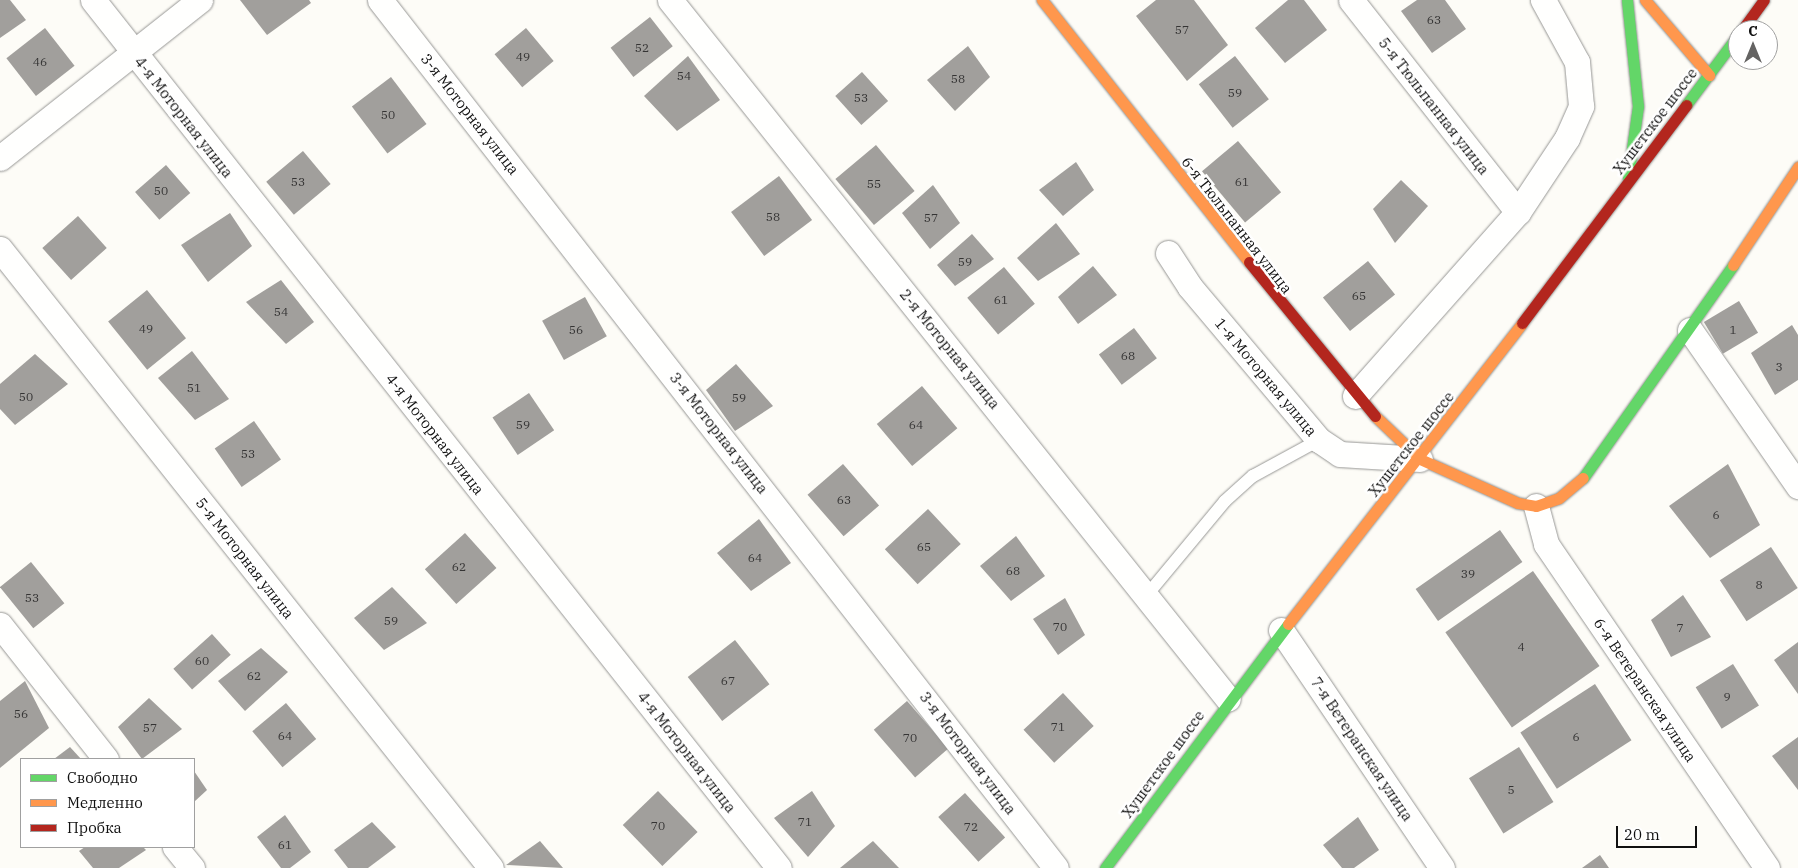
<!DOCTYPE html>
<html>
<head>
<meta charset="utf-8">
<style>
	body { margin:0 }
	#map { position:relative; width:1798px; height:868px; overflow:hidden; background:#fdfcf7; font-family:"IBM Plex Serif",serif }
	div>[style] { position:absolute }
	.building>* { inset:0; background:#a19f9c; transform-origin:0 0 }
	.roads { filter:drop-shadow(0 0 1px #979795) drop-shadow(0 0 1px #979795) }
	.lane>* { height:12px; margin:-6px; padding:0 6px; transform-origin:6px; border-radius:6px; background:#fffffe }
	.street>* { height:25px; margin:-12.5px; padding:0 12.5px; transform-origin:12.5px; border-radius:12.5px; background:#fffffe }
	.fast>* { height:11px; margin:-5.5px; padding:0 5.5px; transform-origin:5.5px; border-radius:5.5px; background:#63d668 }
	.slow>* { height:11px; margin:-5.5px; padding:0 5.5px; transform-origin:5.5px; border-radius:5.5px; background:#ff974d }
	.jam>* { height:11px; margin:-5.5px; padding:0 5.5px; transform-origin:5.5px; border-radius:5.5px; background:#b3261e }
	span { translate:-50% -50%; white-space:nowrap; text-align:center; line-height:1.15; -webkit-text-stroke:5px #fff; paint-order:stroke }
	.number-label { font-size:12px; color:#353434 }
	.number-label span { -webkit-text-stroke-width:0 }
	.street-label { font-size:15px; color:#111 }
	.legend { position:absolute; left:20px; top:758px; width:175px; height:90px; box-sizing:border-box; background:#fff; border:1px solid #a0a0a0; margin:0; padding:6px 9px; list-style:none; font-size:15px; color:#111 }
	.legend li { display:flex; align-items:center; gap:10px; height:25px }
	.legend b { width:25px; border:1px solid #a0a0a0 }
	.north { position:absolute; left:1728px; top:20px; width:50px; height:50px; box-sizing:border-box; background:#fff; border:1px solid #a0a0a0; border-radius:50%; rotate:0deg; font-size:14px; font-weight:700; line-height:20px; text-align:center; color:#111 }
	.north::after { content:''; display:block; margin:auto; width:18px; height:22px; background:#646362; clip-path:polygon(50% 0,100% 100%,50% 72%,0 100%) }
	.scale { position:absolute; left:1616px; top:826px; width:81px; height:22px; box-sizing:border-box; border:2px solid #111; border-top:0; padding-left:6px; font-size:15px; line-height:18px; white-space:nowrap; color:#111; -webkit-text-stroke:4px #fff; paint-order:stroke }
</style>
</head>
<body>
<div id="map">
	<div class="building">
		<div style="clip-path:polygon(0 0,10px 0,26px 20px,0 38px)"></div>
		<div style="clip-path:polygon(240px 0,309px 0,311px 3px,267px 35px)"></div>
		<div style="clip-path:polygon(1156px 0,1194px 0,1228px 45px,1187px 81px,1136px 16px)"></div>
		<div style="clip-path:polygon(1288px 0,1304px 0,1327px 30px,1285px 63px,1255px 28px)"></div>
		<div style="clip-path:polygon(1417px 0,1445px 0,1466px 29px,1432px 53px,1401px 11px)"></div>
		<div style="left:650px;top:17px;width:37px;height:50px;rotate:52deg"></div>
		<div style="left:45px;top:28px;width:48px;height:49px;rotate:52deg"></div>
		<div style="left:526px;top:28px;width:43px;height:41px;rotate:50deg"></div>
		<div style="clip-path:polygon(968px 46px,990px 77px,955px 111px,927px 80px)"></div>
		<div style="clip-path:polygon(688px 56px,720px 100px,677px 131px,644px 96px)"></div>
		<div style="left:1235px;top:56px;width:55px;height:46px;rotate:52deg"></div>
		<div style="left:862px;top:72px;width:39px;height:36px;rotate:48deg"></div>
		<div style="left:391px;top:77px;width:59px;height:49px;rotate:53deg"></div>
		<div style="left:1238px;top:141px;width:67px;height:47px;rotate:50deg"></div>
		<div style="left:876px;top:145px;width:60px;height:53px;rotate:50deg"></div>
		<div style="left:303px;top:151px;width:43px;height:48px;rotate:50deg"></div>
		<div style="clip-path:polygon(1076px 162px,1094px 190px,1063px 216px,1039px 190px)"></div>
		<div style="left:166px;top:165px;width:37px;height:41px;rotate:49deg"></div>
		<div style="left:779px;top:176px;width:55px;height:60px;rotate:53deg"></div>
		<div style="clip-path:polygon(1401px 180px,1428px 206px,1395px 243px,1373px 209px)"></div>
		<div style="clip-path:polygon(933px 185px,960px 223px,930px 249px,902px 213px)"></div>
		<div style="clip-path:polygon(230px 213px,252px 246px,208px 282px,181px 245px)"></div>
		<div style="left:78px;top:216px;width:43px;height:48px;rotate:48deg"></div>
		<div style="clip-path:polygon(1056px 223px,1080px 254px,1038px 281px,1017px 258px)"></div>
		<div style="clip-path:polygon(972px 234px,994px 259px,955px 286px,937px 265px)"></div>
		<div style="left:1368px;top:261px;width:43px;height:58px;rotate:51deg"></div>
		<div style="clip-path:polygon(1093px 266px,1117px 295px,1078px 324px,1058px 297px)"></div>
		<div style="left:1004px;top:267px;width:48px;height:48px;rotate:50deg"></div>
		<div style="clip-path:polygon(281px 280px,314px 322px,286px 344px,246px 302px)"></div>
		<div style="left:147px;top:290px;width:62px;height:50px;rotate:51deg"></div>
		<div style="left:585px;top:297px;width:45px;height:49px;rotate:61deg"></div>
		<div style="left:1739px;top:301px;width:37px;height:41px;rotate:59deg"></div>
		<div style="clip-path:polygon(1792px 325px,1798px 335px,1798px 380px,1775px 395px,1751px 353px)"></div>
		<div style="left:1134px;top:328px;width:38px;height:44px;rotate:53deg"></div>
		<div style="clip-path:polygon(192px 351px,229px 399px,195px 420px,158px 378px)"></div>
		<div style="clip-path:polygon(35px 354px,68px 384px,15px 425px,0 409px,0 384px)"></div>
		<div style="clip-path:polygon(736px 364px,773px 406px,735px 431px,706px 390px)"></div>
		<div style="left:922px;top:386px;width:55px;height:59px;rotate:50deg"></div>
		<div style="left:529px;top:393px;width:45px;height:44px;rotate:56deg"></div>
		<div style="left:254px;top:421px;width:47px;height:48px;rotate:55deg"></div>
		<div style="left:843px;top:464px;width:55px;height:47px;rotate:49deg"></div>
		<div style="clip-path:polygon(1728px 464px,1760px 525px,1710px 558px,1669px 506px)"></div>
		<div style="left:928px;top:509px;width:48px;height:59px;rotate:47deg"></div>
		<div style="clip-path:polygon(759px 519px,791px 563px,751px 591px,717px 553px)"></div>
		<div style="left:1500px;top:530px;width:39px;height:103px;rotate:55deg"></div>
		<div style="left:465px;top:533px;width:47px;height:54px;rotate:48deg"></div>
		<div style="clip-path:polygon(1016px 536px,1045px 576px,1011px 601px,980px 566px)"></div>
		<div style="left:1771px;top:547px;width:49px;height:61px;rotate:57deg"></div>
		<div style="left:31px;top:562px;width:53px;height:40px;rotate:51deg"></div>
		<div style="left:1533px;top:571px;width:116px;height:107px;rotate:55deg"></div>
		<div style="clip-path:polygon(392px 587px,427px 623px,384px 650px,354px 618px)"></div>
		<div style="clip-path:polygon(1683px 595px,1711px 637px,1671px 657px,1651px 620px)"></div>
		<div style="clip-path:polygon(1065px 598px,1085px 635px,1058px 655px,1033px 619px)"></div>
		<div style="left:212px;top:634px;width:28px;height:52px;rotate:48deg"></div>
		<div style="left:735px;top:640px;width:56px;height:60px;rotate:52deg"></div>
		<div style="clip-path:polygon(1798px 642px,1798px 694px,1774px 660px)"></div>
		<div style="clip-path:polygon(261px 648px,288px 672px,245px 711px,218px 681px)"></div>
		<div style="left:1733px;top:664px;width:49px;height:44px;rotate:58deg"></div>
		<div style="clip-path:polygon(25px 681px,49px 728px,0 768px,0 701px)"></div>
		<div style="left:1595px;top:684px;width:67px;height:89px;rotate:57deg"></div>
		<div style="left:1063px;top:693px;width:45px;height:54px;rotate:47deg"></div>
		<div style="clip-path:polygon(149px 698px,182px 729px,142px 759px,118px 727px)"></div>
		<div style="left:907px;top:701px;width:63px;height:44px;rotate:49deg"></div>
		<div style="left:286px;top:703px;width:47px;height:44px;rotate:50deg"></div>
		<div style="clip-path:polygon(1798px 737px,1798px 790px,1772px 756px)"></div>
		<div style="clip-path:polygon(70px 747px,81px 759px,54px 759px)"></div>
		<div style="left:1519px;top:747px;width:65px;height:59px;rotate:58deg"></div>
		<div style="clip-path:polygon(194px 771px,207px 790px,194px 802px)"></div>
		<div style="left:658px;top:791px;width:57px;height:49px;rotate:46deg"></div>
		<div style="clip-path:polygon(812px 791px,835px 826px,808px 857px,774px 818px)"></div>
		<div style="left:965px;top:793px;width:60px;height:36px;rotate:48deg"></div>
		<div style="clip-path:polygon(285px 815px,311px 852px,290px 868px,281px 868px,257px 837px)"></div>
		<div style="clip-path:polygon(1358px 817px,1379px 850px,1354px 868px,1342px 868px,1323px 845px)"></div>
		<div style="clip-path:polygon(372px 822px,396px 847px,368px 868px,348px 868px,334px 850px)"></div>
		<div style="clip-path:polygon(540px 841px,563px 868px,506px 865px)"></div>
		<div style="clip-path:polygon(873px 841px,899px 868px,840px 868px)"></div>
		<div style="clip-path:polygon(85px 847px,143px 847px,146px 850px,119px 868px,93px 868px,79px 851px)"></div>
		<div style="clip-path:polygon(1600px 855px,1609px 868px,1582px 868px)"></div>
	</div>
	<div class="roads">
		<div class="lane">
			<div style="left:1147px;top:595px;width:122px;rotate:-50.3deg"></div>
			<div style="left:1225px;top:501px;width:38px;rotate:-42deg"></div>
			<div style="left:1253px;top:476px;width:75px;rotate:-28.6deg"></div>
		</div>
		<div class="street">
			<div style="left:93px;top:0;width:1106px;rotate:51.68deg"></div>
			<div style="left:380px;top:0;width:1100px;rotate:52.09deg"></div>
			<div style="left:670px;top:0;width:894px;rotate:51.4deg"></div>
			<div style="left:1351px;top:0;width:270px;rotate:51.8deg"></div>
			<div style="left:0;top:158px;width:255px;rotate:-38.3deg"></div>
			<div style="left:0;top:249px;width:790px;rotate:51.58deg"></div>
			<div style="left:1168px;top:253px;width:40px;rotate:57.1deg"></div>
			<div style="left:1190px;top:287px;width:200px;rotate:49.9deg"></div>
			<div style="left:1319px;top:440px;width:25px;rotate:34deg"></div>
			<div style="left:1340px;top:454px;width:80px;rotate:3.6deg"></div>
			<div style="left:1690px;top:330px;width:190px;rotate:55.3deg"></div>
			<div style="left:1355px;top:396px;width:246px;rotate:-48.5deg"></div>
			<div style="left:1518px;top:212px;width:89px;rotate:-56.5deg"></div>
			<div style="left:1567px;top:138px;width:35px;rotate:-66deg"></div>
			<div style="left:1581px;top:106px;width:44px;rotate:-95.2deg"></div>
			<div style="left:1577px;top:62px;width:71px;rotate:-118.7deg"></div>
			<div style="left:1536px;top:506px;width:39px;rotate:75deg"></div>
			<div style="left:1546px;top:544px;width:392px;rotate:55.7deg"></div>
			<div style="left:0;top:625px;width:171px;rotate:51.7deg"></div>
			<div style="left:1281px;top:630px;width:287px;rotate:55.9deg"></div>
			<div style="left:175px;top:847px;width:27px;rotate:51deg"></div>
		</div>
		<div class="fast">
			<div style="left:1627px;top:0;width:107px;rotate:84.1deg"></div>
			<div style="left:1638px;top:106px;width:72px;rotate:98deg"></div>
			<div style="left:1686px;top:105px;width:87px;rotate:-53.4deg"></div>
			<div style="left:1583px;top:478px;width:261px;rotate:-54.8deg"></div>
			<div style="left:1105px;top:868px;width:305px;rotate:-53.1deg"></div>
		</div>
		<div class="slow">
			<div style="left:1042px;top:0;width:334px;rotate:51.7deg"></div>
			<div style="left:1645px;top:0;width:99px;rotate:49.5deg"></div>
			<div style="left:1733px;top:265px;width:118px;rotate:-56.4deg"></div>
			<div style="left:1375px;top:416px;width:62px;rotate:43.7deg"></div>
			<div style="left:1420px;top:459px;width:107px;rotate:24.2deg"></div>
			<div style="left:1518px;top:503px;width:18px;rotate:9deg"></div>
			<div style="left:1536px;top:506px;width:24px;rotate:-19deg"></div>
			<div style="left:1559px;top:498px;width:31px;rotate:-40deg"></div>
			<div style="left:1288px;top:624px;width:381px;rotate:-52.1deg"></div>
		</div>
		<div class="jam">
			<div style="left:1742px;top:30px;width:37px;rotate:-54deg"></div>
			<div style="left:1249px;top:262px;width:199px;rotate:50.7deg"></div>
			<div style="left:1522px;top:323px;width:273px;rotate:-53deg"></div>
		</div>
	</div>
	<div class="number-label">
		<span style="left:1434px;top:20px">63</span>
		<span style="left:1182px;top:30px">57</span>
		<span style="left:642px;top:48px">52</span>
		<span style="left:523px;top:57px">49</span>
		<span style="left:40px;top:62px">46</span>
		<span style="left:684px;top:76px">54</span>
		<span style="left:958px;top:79px">58</span>
		<span style="left:1235px;top:93px">59</span>
		<span style="left:861px;top:98px">53</span>
		<span style="left:388px;top:115px">50</span>
		<span style="left:298px;top:182px">53</span>
		<span style="left:1242px;top:182px">61</span>
		<span style="left:874px;top:184px">55</span>
		<span style="left:161px;top:191px">50</span>
		<span style="left:773px;top:217px">58</span>
		<span style="left:931px;top:218px">57</span>
		<span style="left:965px;top:262px">59</span>
		<span style="left:1359px;top:296px">65</span>
		<span style="left:1001px;top:300px">61</span>
		<span style="left:281px;top:312px">54</span>
		<span style="left:146px;top:329px">49</span>
		<span style="left:576px;top:330px">56</span>
		<span style="left:1733px;top:330px">1</span>
		<span style="left:1128px;top:356px">68</span>
		<span style="left:1779px;top:367px">3</span>
		<span style="left:194px;top:388px">51</span>
		<span style="left:26px;top:397px">50</span>
		<span style="left:739px;top:398px">59</span>
		<span style="left:523px;top:425px">59</span>
		<span style="left:916px;top:425px">64</span>
		<span style="left:248px;top:454px">53</span>
		<span style="left:844px;top:500px">63</span>
		<span style="left:1716px;top:515px">6</span>
		<span style="left:924px;top:547px">65</span>
		<span style="left:755px;top:558px">64</span>
		<span style="left:459px;top:567px">62</span>
		<span style="left:1013px;top:571px">68</span>
		<span style="left:1468px;top:574px">39</span>
		<span style="left:1759px;top:585px">8</span>
		<span style="left:32px;top:598px">53</span>
		<span style="left:391px;top:621px">59</span>
		<span style="left:1060px;top:627px">70</span>
		<span style="left:1680px;top:628px">7</span>
		<span style="left:1521px;top:647px">4</span>
		<span style="left:202px;top:661px">60</span>
		<span style="left:254px;top:676px">62</span>
		<span style="left:728px;top:681px">67</span>
		<span style="left:1727px;top:697px">9</span>
		<span style="left:21px;top:714px">56</span>
		<span style="left:1058px;top:727px">71</span>
		<span style="left:150px;top:728px">57</span>
		<span style="left:285px;top:736px">64</span>
		<span style="left:1576px;top:737px">6</span>
		<span style="left:910px;top:738px">70</span>
		<span style="left:1511px;top:790px">5</span>
		<span style="left:805px;top:822px">71</span>
		<span style="left:658px;top:826px">70</span>
		<span style="left:971px;top:827px">72</span>
		<span style="left:285px;top:845px">61</span>
	</div>
	<div class="street-label">
		<span style="left:1434px;top:106px;rotate:52deg">5-я Тюльпанная улица</span>
		<span style="left:470px;top:114px;rotate:52deg">3-я Моторная улица</span>
		<span style="left:184px;top:117px;rotate:52deg">4-я Моторная улица</span>
		<span style="left:1655px;top:121px;rotate:-53deg">Хушетское шоссе</span>
		<span style="left:1237px;top:225px;rotate:52deg">6-я Тюльпанная улица</span>
		<span style="left:950px;top:349px;rotate:51deg">2-я Моторная улица</span>
		<span style="left:1266px;top:377px;rotate:50deg">1-я Моторная улица</span>
		<span style="left:719px;top:433px;rotate:52deg">3-я Моторная улица</span>
		<span style="left:435px;top:434px;rotate:52deg">4-я Моторная улица</span>
		<span style="left:1411px;top:444px;rotate:-52deg">Хушетское шоссе</span>
		<span style="left:245px;top:558px;rotate:52deg">5-я Моторная улица</span>
		<span style="left:1645px;top:690px;rotate:56deg">6-я Ветеранская улица</span>
		<span style="left:1362px;top:749px;rotate:56deg">7-я Ветеранская улица</span>
		<span style="left:687px;top:752px;rotate:52deg">4-я Моторная улица</span>
		<span style="left:968px;top:753px;rotate:53deg">3-я Моторная улица</span>
		<span style="left:1163px;top:764px;rotate:-54deg">Хушетское шоссе</span>
	</div>
	<ul class="legend">
	<li><b style="height:6px;background:#63d668"></b>Свободно</li>
	<li><b style="height:6px;background:#ff974d"></b>Медленно</li>
	<li><b style="height:6px;background:#b3261e"></b>Пробка</li>
	</ul>
	<div class="north">С</div>
	<div class="scale">20 m</div>
</div>
</body>
</html>
